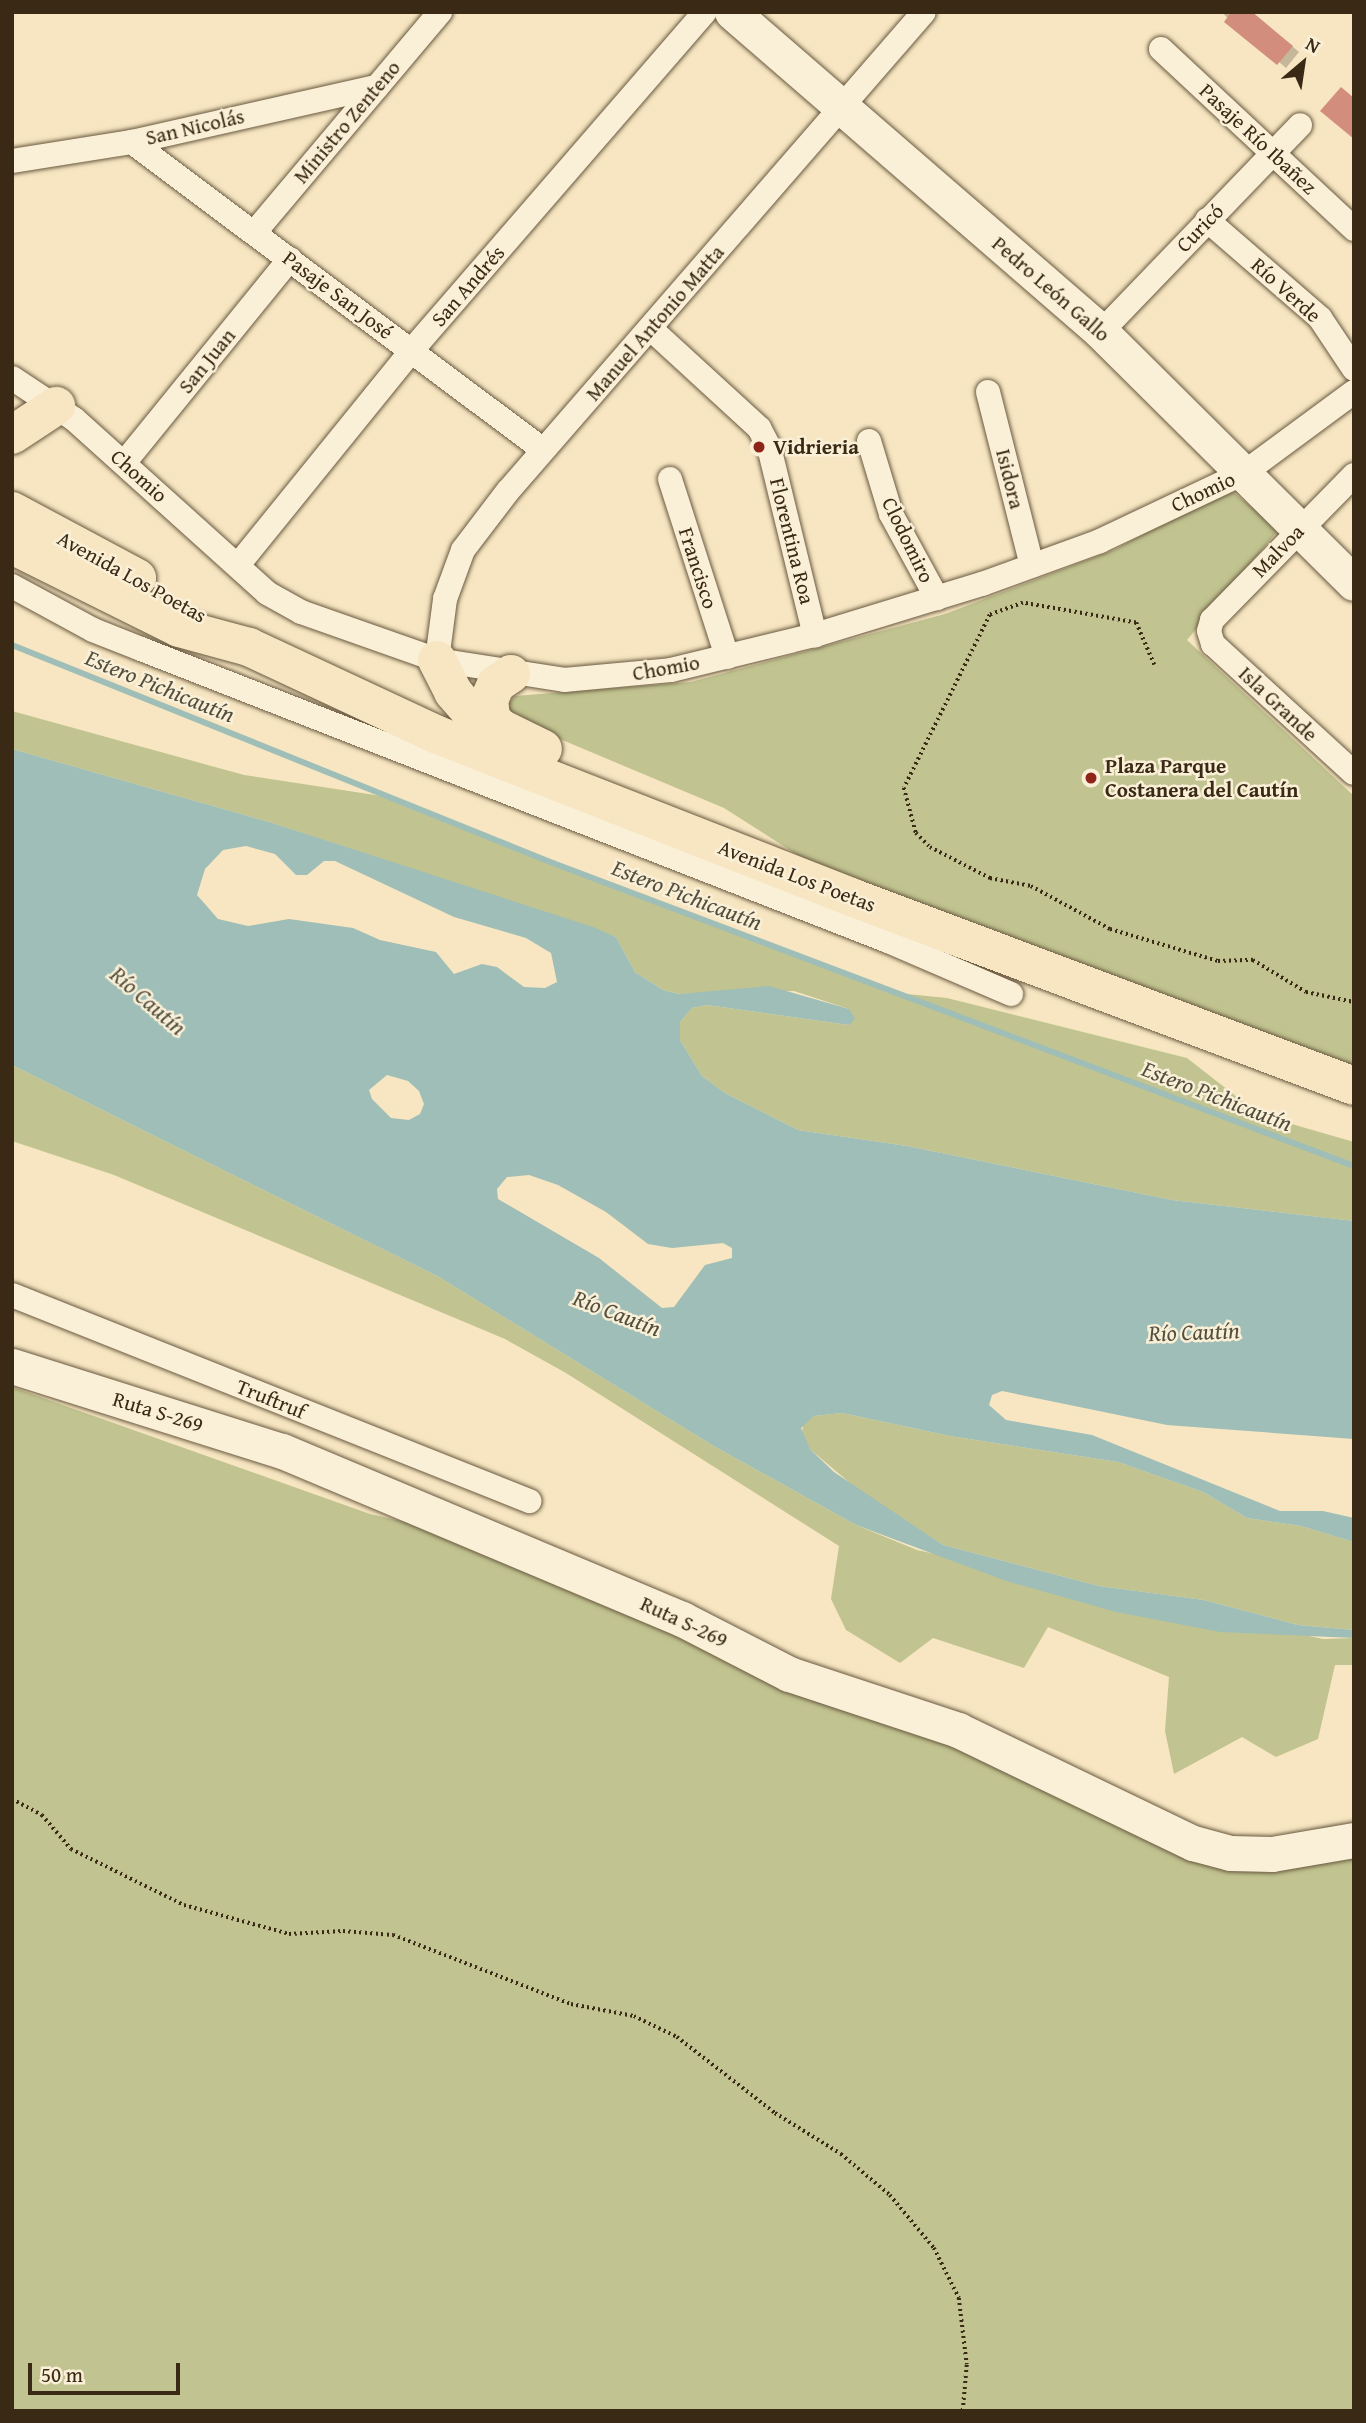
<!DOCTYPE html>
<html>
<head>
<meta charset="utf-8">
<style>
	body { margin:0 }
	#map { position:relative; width:1366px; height:2423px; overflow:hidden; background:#f7e6c1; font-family:"Gentium Book Plus",serif }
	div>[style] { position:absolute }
	.green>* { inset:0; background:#c1c490 }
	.water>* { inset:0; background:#9ebeb7 }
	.shadow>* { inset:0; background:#0003 }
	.stream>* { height:6px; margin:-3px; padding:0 3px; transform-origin:3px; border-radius:3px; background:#9ebeb7 }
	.building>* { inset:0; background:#d28d7d }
	.path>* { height:3.5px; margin-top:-1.75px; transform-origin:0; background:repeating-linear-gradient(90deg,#3a2a15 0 2px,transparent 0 5.5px) }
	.roads { filter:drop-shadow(0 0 2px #695940) drop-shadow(0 0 2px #695940) }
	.street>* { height:24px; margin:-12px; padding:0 12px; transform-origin:12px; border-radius:12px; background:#faefd7 }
	.secondary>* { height:35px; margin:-17.5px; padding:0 17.5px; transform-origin:17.5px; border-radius:17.5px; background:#faefd7 }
	.primary>* { height:38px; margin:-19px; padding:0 19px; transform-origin:19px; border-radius:19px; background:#f7e6c1 }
	.dots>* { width:19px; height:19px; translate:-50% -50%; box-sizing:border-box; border:4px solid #faefd7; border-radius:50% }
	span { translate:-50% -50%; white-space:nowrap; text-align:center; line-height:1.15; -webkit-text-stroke:5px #faefd7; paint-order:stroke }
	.street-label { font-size:21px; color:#3a2a15 }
	.poi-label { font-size:21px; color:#3a2a15; font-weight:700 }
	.left { translate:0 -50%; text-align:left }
	.water-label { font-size:23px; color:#534f3e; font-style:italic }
	.frame { position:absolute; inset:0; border:14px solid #3a2a15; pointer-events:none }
	.north { position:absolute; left:1268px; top:28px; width:70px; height:70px; -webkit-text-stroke:5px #faefd7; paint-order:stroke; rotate:29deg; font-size:19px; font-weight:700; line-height:28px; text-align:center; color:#3a2a15 }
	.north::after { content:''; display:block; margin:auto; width:24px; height:32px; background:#3a2a15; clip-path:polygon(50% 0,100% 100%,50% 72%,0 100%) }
	.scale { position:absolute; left:28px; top:2363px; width:152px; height:32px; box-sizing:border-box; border:4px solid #3a2a15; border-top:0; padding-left:9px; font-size:21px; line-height:24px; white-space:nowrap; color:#3a2a15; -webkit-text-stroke:5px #faefd7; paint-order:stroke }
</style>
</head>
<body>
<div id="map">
	<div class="green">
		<div style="clip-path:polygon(1229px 489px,1279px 529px,1187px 640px,1354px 796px,1354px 1082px,824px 872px,724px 808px,510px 718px,507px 705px,515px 696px,691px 682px,945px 614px,1114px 550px)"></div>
		<div style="clip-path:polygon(12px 711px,244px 775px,388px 797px,897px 993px,947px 998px,1187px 1058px,1260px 1115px,1354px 1142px,1354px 1221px,1172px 1200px,907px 1146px,798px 1130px,725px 1093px,702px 1076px,680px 1040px,680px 1022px,692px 1008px,707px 1005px,849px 1025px,849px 1009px,794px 991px,679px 994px,663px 990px,635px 972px,616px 937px,269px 822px,12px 749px)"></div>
		<div style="clip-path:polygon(12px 1065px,439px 1277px,712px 1445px,856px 1525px,917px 1550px,1323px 1639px,1354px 1638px,1354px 1665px,1335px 1665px,1318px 1739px,1276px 1757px,1242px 1737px,1174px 1774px,1165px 1731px,1169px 1677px,1048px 1627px,1024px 1668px,933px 1638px,900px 1663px,846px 1630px,831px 1599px,839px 1546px,566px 1373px,505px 1339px,114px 1175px,12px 1141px)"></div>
		<div style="clip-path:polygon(12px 1387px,370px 1514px,446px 1531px,888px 1722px,1252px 1855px,1323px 1827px,1354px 1823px,1354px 2411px,12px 2411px)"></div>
		<div style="clip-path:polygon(842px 1413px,950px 1436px,1118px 1462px,1203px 1492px,1247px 1518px,1301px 1526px,1354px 1542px,1354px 1630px,1298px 1625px,1204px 1600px,1099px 1586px,943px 1545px,857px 1489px,810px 1449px,802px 1435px,803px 1423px,814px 1416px)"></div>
	</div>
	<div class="water">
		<div style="clip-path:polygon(evenodd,12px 749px,269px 822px,593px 927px,616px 937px,635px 972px,663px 990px,679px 994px,769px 986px,849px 1009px,855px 1019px,849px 1025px,707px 1005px,692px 1008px,680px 1022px,680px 1040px,702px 1076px,725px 1093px,798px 1130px,907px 1146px,1172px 1200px,1354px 1221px,1354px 1439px,1167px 1425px,1002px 1391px,992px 1395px,989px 1405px,1006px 1420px,1092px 1435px,1280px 1511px,1323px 1511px,1354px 1518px,1354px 1542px,1301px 1526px,1247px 1518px,1203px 1492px,1118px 1462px,950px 1436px,842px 1413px,814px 1416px,801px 1428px,810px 1449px,834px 1472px,943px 1545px,1099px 1586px,1204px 1600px,1298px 1625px,1354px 1630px,1354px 1638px,1220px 1632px,1116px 1612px,1006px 1581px,856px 1525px,712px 1445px,439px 1277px,12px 1065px,12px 749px,246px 846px,275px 854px,296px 875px,307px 875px,324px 861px,335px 861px,454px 917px,526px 938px,551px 953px,557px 982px,545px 988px,524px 987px,497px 967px,482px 964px,454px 974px,436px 952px,380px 940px,353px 928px,289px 919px,248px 926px,218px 919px,197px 895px,205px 869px,223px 850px,246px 846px,12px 749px,387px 1075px,408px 1081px,419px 1091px,424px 1104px,420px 1114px,409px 1120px,391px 1118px,372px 1099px,369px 1090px,387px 1075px,12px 749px,529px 1175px,558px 1185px,606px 1212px,648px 1244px,672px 1248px,723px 1243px,732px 1248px,732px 1258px,705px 1265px,674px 1307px,662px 1308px,599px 1258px,498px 1199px,497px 1189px,507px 1177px,529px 1175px)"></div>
	</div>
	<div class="shadow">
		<div style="clip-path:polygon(1221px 12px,1252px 12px,1299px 52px,1286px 68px)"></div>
	</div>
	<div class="stream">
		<div style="left:12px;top:645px;width:583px;rotate:21.95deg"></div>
		<div style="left:553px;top:863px;width:856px;rotate:20.72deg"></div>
	</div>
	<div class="building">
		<div style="clip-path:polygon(1231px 12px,1252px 12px,1293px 46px,1277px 65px,1224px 22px)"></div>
		<div style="clip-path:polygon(1341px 87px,1354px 98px,1354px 139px,1320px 111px)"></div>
	</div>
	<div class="path">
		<div style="left:1154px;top:665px;width:46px;rotate:-113.2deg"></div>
		<div style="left:1136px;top:623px;width:115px;rotate:-170deg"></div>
		<div style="left:1023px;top:603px;width:35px;rotate:160deg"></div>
		<div style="left:990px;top:615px;width:193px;rotate:116.4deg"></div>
		<div style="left:904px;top:788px;width:47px;rotate:75.1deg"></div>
		<div style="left:916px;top:833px;width:20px;rotate:45deg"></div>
		<div style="left:930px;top:847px;width:68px;rotate:27.3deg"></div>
		<div style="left:990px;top:878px;width:42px;rotate:11deg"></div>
		<div style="left:1031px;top:886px;width:90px;rotate:28.6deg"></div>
		<div style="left:1110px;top:929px;width:113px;rotate:16.5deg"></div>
		<div style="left:1218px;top:961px;width:35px;rotate:-2deg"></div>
		<div style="left:1253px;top:960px;width:62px;rotate:31.1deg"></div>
		<div style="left:1306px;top:992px;width:49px;rotate:11.8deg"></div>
		<div style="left:12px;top:1799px;width:34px;rotate:28deg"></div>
		<div style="left:42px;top:1815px;width:45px;rotate:49.5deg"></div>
		<div style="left:71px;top:1849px;width:126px;rotate:26.4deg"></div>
		<div style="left:184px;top:1905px;width:109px;rotate:15.4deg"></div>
		<div style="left:289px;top:1934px;width:54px;rotate:-3.2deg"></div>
		<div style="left:343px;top:1931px;width:50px;rotate:4.6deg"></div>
		<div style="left:393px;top:1935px;width:191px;rotate:21.2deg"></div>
		<div style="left:571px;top:2004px;width:64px;rotate:10.8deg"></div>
		<div style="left:634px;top:2016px;width:48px;rotate:26deg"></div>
		<div style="left:677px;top:2037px;width:124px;rotate:37.8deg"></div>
		<div style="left:775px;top:2113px;width:78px;rotate:31.8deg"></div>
		<div style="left:841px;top:2154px;width:64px;rotate:39.9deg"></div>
		<div style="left:890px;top:2195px;width:69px;rotate:50.3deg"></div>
		<div style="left:934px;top:2248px;width:56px;rotate:63.4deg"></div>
		<div style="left:959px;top:2298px;width:67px;rotate:83.2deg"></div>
		<div style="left:967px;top:2365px;width:46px;rotate:95deg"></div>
	</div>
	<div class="roads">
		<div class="street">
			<div style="left:1161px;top:49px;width:264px;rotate:43deg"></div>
			<div style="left:132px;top:142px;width:512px;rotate:36.83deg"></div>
			<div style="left:12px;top:161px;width:121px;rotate:-9deg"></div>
			<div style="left:132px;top:142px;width:251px;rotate:-12.7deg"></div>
			<div style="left:1207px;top:220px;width:150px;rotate:40.9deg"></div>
			<div style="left:1320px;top:318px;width:61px;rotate:56.3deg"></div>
			<div style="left:254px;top:233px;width:289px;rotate:-49.9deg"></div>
			<div style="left:651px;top:329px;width:147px;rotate:42.5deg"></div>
			<div style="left:759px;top:428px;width:21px;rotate:62deg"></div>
			<div style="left:769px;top:447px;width:194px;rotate:76.3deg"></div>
			<div style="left:1101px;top:332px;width:287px;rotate:-46.1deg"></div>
			<div style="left:12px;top:378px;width:74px;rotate:33.5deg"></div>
			<div style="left:74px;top:419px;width:260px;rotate:42deg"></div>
			<div style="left:267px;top:593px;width:39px;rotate:29deg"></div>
			<div style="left:301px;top:612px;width:144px;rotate:19.4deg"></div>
			<div style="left:437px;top:660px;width:129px;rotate:8.9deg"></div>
			<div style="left:564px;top:680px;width:107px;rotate:-5.3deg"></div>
			<div style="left:671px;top:670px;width:148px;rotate:-13.7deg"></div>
			<div style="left:815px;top:635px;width:175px;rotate:-17deg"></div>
			<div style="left:982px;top:584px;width:126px;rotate:-20deg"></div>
			<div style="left:1100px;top:541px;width:159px;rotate:-25.3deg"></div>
			<div style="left:1244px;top:473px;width:137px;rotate:-36.4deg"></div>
			<div style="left:988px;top:392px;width:179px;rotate:75.8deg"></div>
			<div style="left:869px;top:441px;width:76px;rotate:73.2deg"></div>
			<div style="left:891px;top:514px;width:96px;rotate:61.3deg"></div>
			<div style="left:124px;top:463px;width:263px;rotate:-50.9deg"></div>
			<div style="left:1354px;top:475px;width:203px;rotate:134.4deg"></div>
			<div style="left:1212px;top:620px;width:11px;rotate:105deg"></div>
			<div style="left:1209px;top:631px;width:14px;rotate:73deg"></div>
			<div style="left:1213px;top:644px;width:191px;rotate:42.5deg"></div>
			<div style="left:670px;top:479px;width:187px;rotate:72.2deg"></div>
			<div style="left:238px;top:565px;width:277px;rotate:-51deg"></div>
			<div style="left:412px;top:350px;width:447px;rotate:-49.1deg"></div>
			<div style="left:12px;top:586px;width:92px;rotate:28.5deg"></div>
			<div style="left:93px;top:630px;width:52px;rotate:21.6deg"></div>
			<div style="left:141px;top:649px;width:802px;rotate:21.35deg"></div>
			<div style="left:888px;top:941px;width:134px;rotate:23.3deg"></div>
			<div style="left:437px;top:660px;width:62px;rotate:-82.5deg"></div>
			<div style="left:445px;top:599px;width:52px;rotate:-69.8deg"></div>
			<div style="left:463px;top:550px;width:74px;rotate:-52.7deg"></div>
			<div style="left:508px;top:491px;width:634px;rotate:-49.03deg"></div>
			<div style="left:12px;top:1295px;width:557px;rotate:21.72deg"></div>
		</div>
		<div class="secondary">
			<div style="left:732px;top:12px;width:488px;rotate:40.9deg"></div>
			<div style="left:1101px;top:332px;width:356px;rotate:44.8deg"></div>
			<div style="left:12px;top:1366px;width:283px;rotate:17.5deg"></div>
			<div style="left:282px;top:1451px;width:434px;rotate:22.8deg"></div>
			<div style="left:682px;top:1619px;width:120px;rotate:27.2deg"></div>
			<div style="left:789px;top:1674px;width:178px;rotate:18.3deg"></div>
			<div style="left:958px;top:1730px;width:261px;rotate:25.7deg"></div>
			<div style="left:1193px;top:1843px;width:38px;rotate:15deg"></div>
			<div style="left:1230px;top:1853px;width:42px;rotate:1.4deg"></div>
			<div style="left:1272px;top:1854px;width:83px;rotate:-9.7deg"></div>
		</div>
		<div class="primary">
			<div style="left:12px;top:435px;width:53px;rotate:-33.4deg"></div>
			<div style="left:12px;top:511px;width:142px;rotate:28.2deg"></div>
			<div style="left:12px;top:545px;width:186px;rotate:26.4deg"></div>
			<div style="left:179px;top:628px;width:73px;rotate:15.2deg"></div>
			<div style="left:249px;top:647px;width:208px;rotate:25deg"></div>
			<div style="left:438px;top:735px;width:444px;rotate:21.4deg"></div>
			<div style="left:851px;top:897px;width:537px;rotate:20.59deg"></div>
			<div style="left:437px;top:660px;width:36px;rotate:63deg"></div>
			<div style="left:453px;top:692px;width:29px;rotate:49deg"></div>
			<div style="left:472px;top:714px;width:79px;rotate:26.2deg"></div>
			<div style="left:504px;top:732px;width:19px;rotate:-133deg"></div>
			<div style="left:491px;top:718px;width:18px;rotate:-96deg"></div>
			<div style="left:489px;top:700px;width:17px;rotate:-66deg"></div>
			<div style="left:496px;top:684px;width:18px;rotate:-34deg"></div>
		</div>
	</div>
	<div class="dots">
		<div style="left:759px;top:447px;background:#8f2418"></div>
		<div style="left:1091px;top:778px;background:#8f2418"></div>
	</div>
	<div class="street-label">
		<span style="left:347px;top:122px;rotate:-50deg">Ministro Zenteno</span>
		<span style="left:195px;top:127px;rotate:-13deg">San Nicolás</span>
		<span style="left:1258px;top:139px;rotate:43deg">Pasaje Río Ibañez</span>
		<span style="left:1200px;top:228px;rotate:-46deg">Curicó</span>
		<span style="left:468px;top:286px;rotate:-49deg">San Andrés</span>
		<span style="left:1051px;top:289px;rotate:41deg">Pedro León Gallo</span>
		<span style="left:1286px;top:290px;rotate:42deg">Río Verde</span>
		<span style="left:338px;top:295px;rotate:37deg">Pasaje San José</span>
		<span style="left:655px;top:323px;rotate:-49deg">Manuel Antonio Matta</span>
		<span style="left:207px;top:361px;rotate:-51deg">San Juan</span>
		<span style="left:139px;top:476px;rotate:42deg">Chomio</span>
		<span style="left:1010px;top:479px;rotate:76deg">Isidora</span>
		<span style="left:1203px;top:492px;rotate:-25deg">Chomio</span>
		<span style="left:908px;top:540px;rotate:64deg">Clodomiro</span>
		<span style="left:792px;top:541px;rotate:76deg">Florentina Roa</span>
		<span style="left:1278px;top:551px;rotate:-46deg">Malvoa</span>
		<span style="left:698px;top:568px;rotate:72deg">Francisco</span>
		<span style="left:132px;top:577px;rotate:29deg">Avenida Los Poetas</span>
		<span style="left:666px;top:668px;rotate:-10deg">Chomio</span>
		<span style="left:1278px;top:704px;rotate:43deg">Isla Grande</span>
		<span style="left:797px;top:876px;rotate:21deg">Avenida Los Poetas</span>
		<span style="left:271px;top:1399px;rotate:22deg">Truftruf</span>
		<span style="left:158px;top:1412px;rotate:17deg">Ruta S-269</span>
		<span style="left:684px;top:1622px;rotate:25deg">Ruta S-269</span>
	</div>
	<div class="poi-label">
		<span class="left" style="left:773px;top:447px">Vidrieria</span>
		<span class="left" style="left:1105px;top:778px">Plaza Parque<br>Costanera del Cautín</span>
	</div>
	<div class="water-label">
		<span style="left:160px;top:686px;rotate:22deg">Estero Pichicautín</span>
		<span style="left:687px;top:895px;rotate:21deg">Estero Pichicautín</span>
		<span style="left:148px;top:1001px;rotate:41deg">Río Cautín</span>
		<span style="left:1217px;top:1096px;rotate:21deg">Estero Pichicautín</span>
		<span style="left:617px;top:1313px;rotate:21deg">Río Cautín</span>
		<span style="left:1194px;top:1332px;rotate:-2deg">Río Cautín</span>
	</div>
	<div class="frame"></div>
	<div class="north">N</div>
	<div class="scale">50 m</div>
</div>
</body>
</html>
